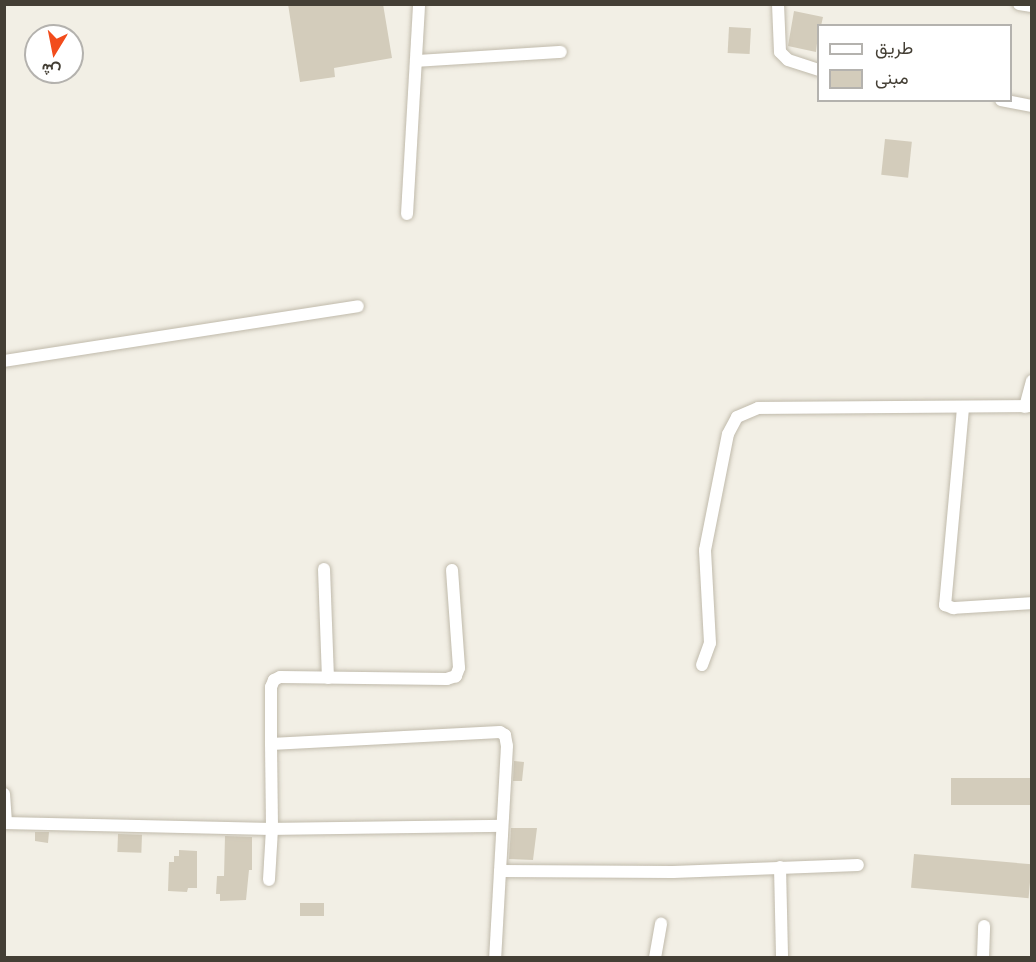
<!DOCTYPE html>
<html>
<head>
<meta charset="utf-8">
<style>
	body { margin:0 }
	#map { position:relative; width:1036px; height:962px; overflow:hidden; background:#f2efe5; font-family:Poppins,Vazirmatn,sans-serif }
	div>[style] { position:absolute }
	.building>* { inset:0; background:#d3ccbb; transform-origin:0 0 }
	.roads { filter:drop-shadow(0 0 2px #c0baab) drop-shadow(0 0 2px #c0baab) }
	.street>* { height:12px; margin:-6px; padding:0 6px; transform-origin:6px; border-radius:6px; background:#fff }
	span { translate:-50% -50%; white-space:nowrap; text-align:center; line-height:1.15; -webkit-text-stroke:4.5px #fff; paint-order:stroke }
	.frame { position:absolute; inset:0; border:6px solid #443f35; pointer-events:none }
	.legend { position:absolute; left:817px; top:24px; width:195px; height:78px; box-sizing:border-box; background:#fff; border:2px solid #b4b2ae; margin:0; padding:8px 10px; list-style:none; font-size:18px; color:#443f35 }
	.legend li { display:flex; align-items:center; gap:12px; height:30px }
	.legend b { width:30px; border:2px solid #b4b2ae }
	.north { position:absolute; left:24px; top:24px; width:60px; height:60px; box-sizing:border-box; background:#fff; border:2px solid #b4b2ae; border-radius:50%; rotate:190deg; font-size:16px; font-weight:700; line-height:24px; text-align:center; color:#443f35 }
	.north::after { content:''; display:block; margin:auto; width:21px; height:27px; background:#f24c1c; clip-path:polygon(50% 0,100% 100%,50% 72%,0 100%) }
</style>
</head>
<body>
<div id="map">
	<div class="building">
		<div style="clip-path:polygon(288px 4px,383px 4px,392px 58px,334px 68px,335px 77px,300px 82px)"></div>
		<div style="clip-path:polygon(794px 11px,823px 17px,821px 26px,819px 26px,816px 52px,788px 46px)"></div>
		<div style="left:729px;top:27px;width:22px;height:26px;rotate:3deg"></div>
		<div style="left:885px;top:139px;width:27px;height:36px;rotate:6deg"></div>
		<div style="clip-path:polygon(514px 761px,524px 762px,522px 781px,513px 781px)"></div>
		<div style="left:951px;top:778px;width:81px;height:27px"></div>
		<div style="clip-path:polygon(511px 828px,537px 828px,533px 860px,509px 859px)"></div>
		<div style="clip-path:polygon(35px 832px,49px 832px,48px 843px,35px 841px)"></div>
		<div style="left:118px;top:834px;width:24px;height:18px;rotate:2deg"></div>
		<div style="clip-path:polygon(225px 836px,252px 837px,252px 870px,249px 870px,246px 900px,220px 901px,220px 894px,216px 894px,217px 876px,224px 876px)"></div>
		<div style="clip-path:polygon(179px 850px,197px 851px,197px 888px,188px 888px,187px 892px,168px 891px,169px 862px,174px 862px,174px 856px,179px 856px)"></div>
		<div style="left:914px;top:854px;width:118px;height:34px;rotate:5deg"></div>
		<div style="left:300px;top:903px;width:24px;height:13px"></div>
	</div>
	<div class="roads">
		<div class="street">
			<div style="left:778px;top:4px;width:48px;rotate:87.6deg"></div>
			<div style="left:780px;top:52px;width:11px;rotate:45deg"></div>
			<div style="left:788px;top:60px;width:32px;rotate:18deg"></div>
			<div style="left:1019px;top:4px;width:13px;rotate:9deg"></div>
			<div style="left:416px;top:61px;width:145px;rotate:-3.6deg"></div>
			<div style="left:1001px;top:100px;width:32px;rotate:11deg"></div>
			<div style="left:407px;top:214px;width:210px;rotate:-86.7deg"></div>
			<div style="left:4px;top:361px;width:358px;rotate:-8.8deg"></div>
			<div style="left:1025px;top:407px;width:27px;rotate:-75deg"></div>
			<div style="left:963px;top:408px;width:198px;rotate:95.2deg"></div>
			<div style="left:945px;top:605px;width:9px;rotate:21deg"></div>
			<div style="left:953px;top:608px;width:79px;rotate:-3.6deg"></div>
			<div style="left:324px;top:569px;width:109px;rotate:87.9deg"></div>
			<div style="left:452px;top:570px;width:98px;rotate:85.9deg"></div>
			<div style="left:459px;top:668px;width:9px;rotate:111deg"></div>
			<div style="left:456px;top:676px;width:9px;rotate:162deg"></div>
			<div style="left:447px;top:679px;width:167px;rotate:-179.3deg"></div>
			<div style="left:280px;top:677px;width:7px;rotate:153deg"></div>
			<div style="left:274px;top:680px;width:8px;rotate:113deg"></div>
			<div style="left:271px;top:687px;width:57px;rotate:90deg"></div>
			<div style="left:271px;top:744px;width:229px;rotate:-3deg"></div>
			<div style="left:500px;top:732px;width:6px;rotate:31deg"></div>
			<div style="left:505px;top:735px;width:11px;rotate:80deg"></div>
			<div style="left:507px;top:746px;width:212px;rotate:93.2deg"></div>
			<div style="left:702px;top:665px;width:23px;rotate:-70deg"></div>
			<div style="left:710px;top:643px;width:93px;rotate:-93.1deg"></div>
			<div style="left:705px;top:550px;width:118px;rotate:-78.8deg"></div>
			<div style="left:728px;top:434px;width:19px;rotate:-62deg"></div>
			<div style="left:737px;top:417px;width:23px;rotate:-23deg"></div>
			<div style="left:758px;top:408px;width:274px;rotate:-0.4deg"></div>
			<div style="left:271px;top:744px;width:85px;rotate:89.3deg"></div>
			<div style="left:272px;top:829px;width:229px;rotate:-0.8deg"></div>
			<div style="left:4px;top:794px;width:29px;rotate:86deg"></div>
			<div style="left:4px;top:823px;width:268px;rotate:1.3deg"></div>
			<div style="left:272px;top:829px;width:51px;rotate:93.4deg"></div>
			<div style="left:780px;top:867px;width:91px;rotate:88.7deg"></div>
			<div style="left:500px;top:871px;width:173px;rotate:0.3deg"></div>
			<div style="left:673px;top:872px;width:185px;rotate:-2.2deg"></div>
			<div style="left:655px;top:958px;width:35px;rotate:-80deg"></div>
			<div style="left:983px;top:958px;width:32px;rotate:-88deg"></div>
		</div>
	</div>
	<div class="frame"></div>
	<ul class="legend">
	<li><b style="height:8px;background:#fff"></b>طريق</li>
	<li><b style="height:16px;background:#d3ccbb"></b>مبنى</li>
	</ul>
	<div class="north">ش</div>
</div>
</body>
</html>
